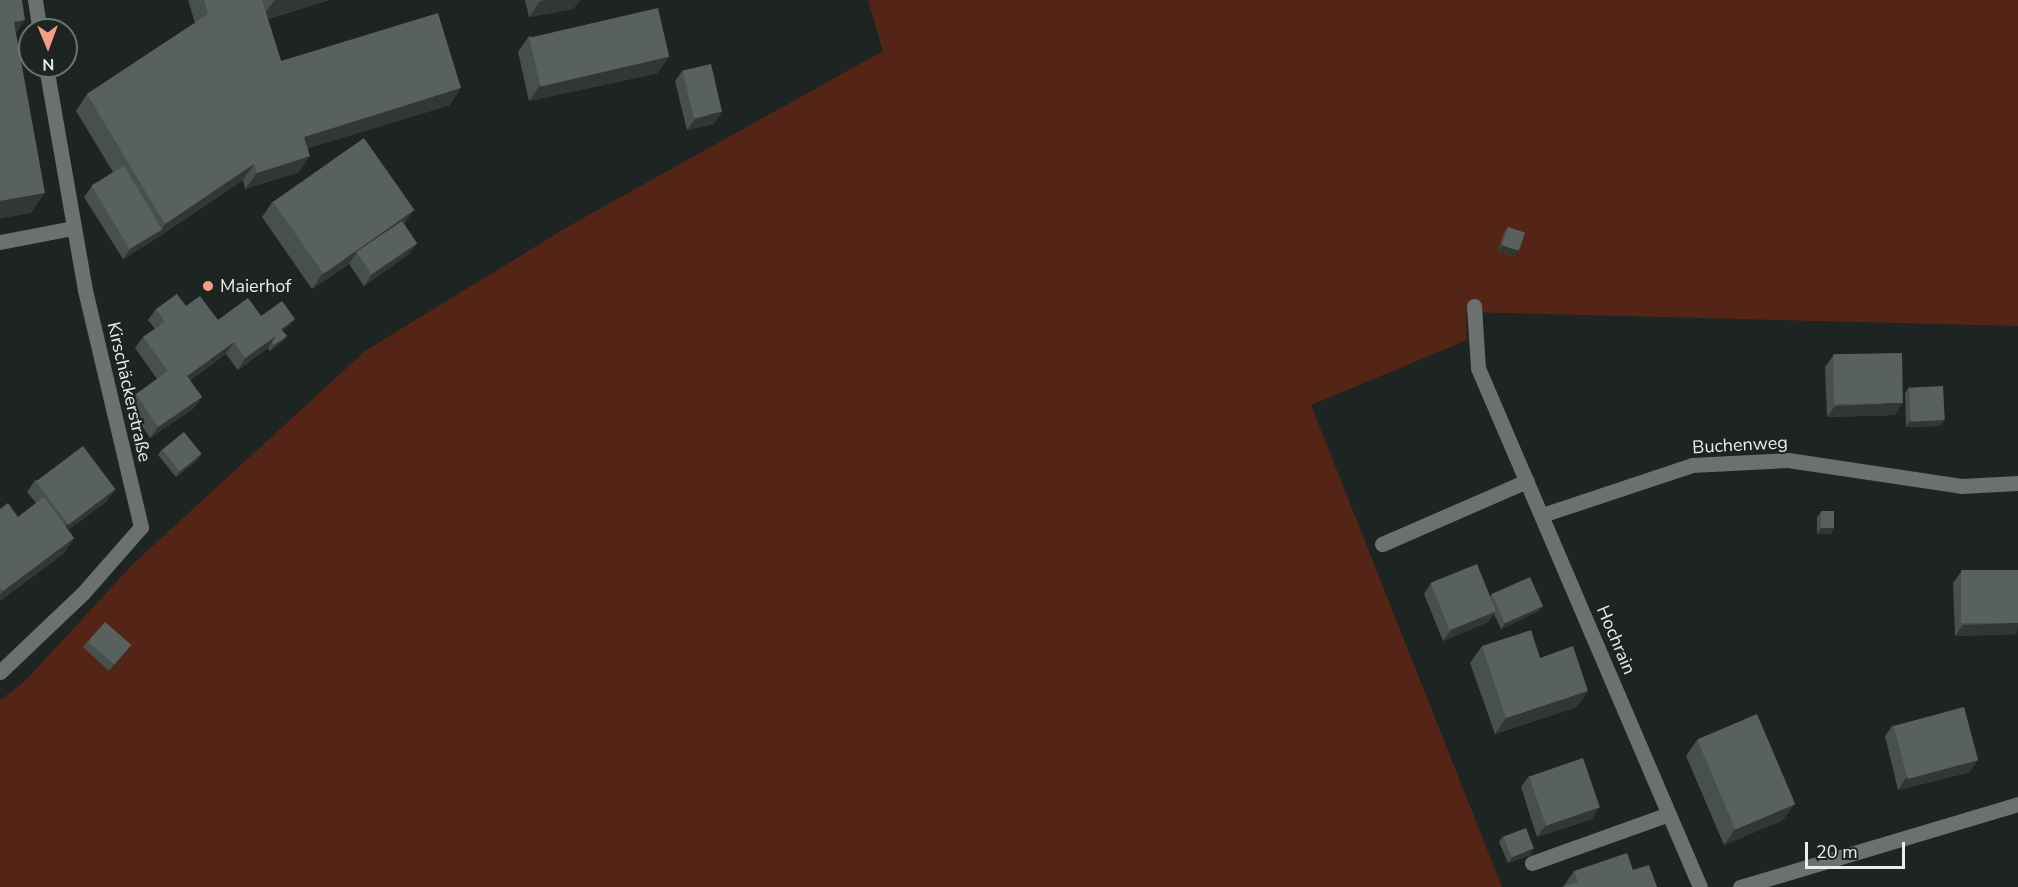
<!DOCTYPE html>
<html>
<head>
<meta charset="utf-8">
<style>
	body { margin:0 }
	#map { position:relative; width:2018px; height:887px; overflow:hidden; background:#1d2421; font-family:"Nunito Sans",sans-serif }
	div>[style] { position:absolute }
	.green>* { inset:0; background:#542516 }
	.minor>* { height:15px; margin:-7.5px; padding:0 7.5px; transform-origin:7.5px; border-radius:7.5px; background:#6c706e }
	.wall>* { inset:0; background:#48504d }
	.shaded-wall>* { inset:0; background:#303734 }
	.building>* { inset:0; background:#59615e; transform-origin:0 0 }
	.dots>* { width:16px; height:16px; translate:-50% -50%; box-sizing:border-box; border:3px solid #1d2421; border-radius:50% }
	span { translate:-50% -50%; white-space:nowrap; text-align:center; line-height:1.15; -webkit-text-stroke:4.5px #1d2421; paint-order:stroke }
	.poi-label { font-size:18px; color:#e9eeec }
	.left { translate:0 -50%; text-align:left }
	.street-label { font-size:18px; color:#e9eeec }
	.north { position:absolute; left:18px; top:18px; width:60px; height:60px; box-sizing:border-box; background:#1d2421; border:2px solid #6f7572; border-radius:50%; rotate:179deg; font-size:16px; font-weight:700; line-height:24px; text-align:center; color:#e9eeec }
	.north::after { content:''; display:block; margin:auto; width:21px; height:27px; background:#f39f85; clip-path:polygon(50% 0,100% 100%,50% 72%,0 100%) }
	.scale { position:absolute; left:1805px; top:842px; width:100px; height:27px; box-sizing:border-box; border:3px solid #e9eeec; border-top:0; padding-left:8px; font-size:18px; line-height:21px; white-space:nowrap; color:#e9eeec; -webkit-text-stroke:4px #1d2421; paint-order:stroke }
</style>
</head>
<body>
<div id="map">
	<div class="green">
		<div style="clip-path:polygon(868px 0,2018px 0,2018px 326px,1466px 312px,1467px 340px,1311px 405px,1502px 887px,0 887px,0 700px,24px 682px,133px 564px,365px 351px,569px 226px,883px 51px)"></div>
	</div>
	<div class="minor">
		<div style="left:35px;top:0;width:30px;rotate:81deg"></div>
		<div style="left:0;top:242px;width:74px;rotate:-10.9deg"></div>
		<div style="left:1474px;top:306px;width:62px;rotate:86.3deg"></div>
		<div style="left:1478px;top:368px;width:564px;rotate:66.84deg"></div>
		<div style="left:1542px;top:515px;width:158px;rotate:-18.4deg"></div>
		<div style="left:1692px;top:465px;width:96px;rotate:-3deg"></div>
		<div style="left:1788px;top:460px;width:175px;rotate:8.5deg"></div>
		<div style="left:1961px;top:486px;width:57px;rotate:-3deg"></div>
		<div style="left:1382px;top:544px;width:158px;rotate:-23.5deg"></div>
		<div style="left:0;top:672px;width:115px;rotate:-43.6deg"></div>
		<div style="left:83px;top:593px;width:88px;rotate:-48.7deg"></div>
		<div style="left:141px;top:527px;width:244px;rotate:-103.3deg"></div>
		<div style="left:85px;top:290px;width:227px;rotate:-99.9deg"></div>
		<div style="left:1532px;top:863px;width:145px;rotate:-19.7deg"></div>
		<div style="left:1740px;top:887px;width:290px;rotate:-16.6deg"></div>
	</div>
	<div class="wall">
		<div style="clip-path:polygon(188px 0,329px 0,268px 19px,281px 61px,450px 105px,308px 148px,299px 172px,245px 189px,243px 180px,154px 240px,123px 259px,84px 197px,92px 186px,113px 172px,76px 111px,87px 94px,195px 23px)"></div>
		<div style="clip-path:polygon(525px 0,580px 0,573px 9px,529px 17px)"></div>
		<div style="clip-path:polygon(529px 36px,658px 73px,529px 101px,518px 52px)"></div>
		<div style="clip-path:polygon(683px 70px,714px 124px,687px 130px,675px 81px)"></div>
		<div style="clip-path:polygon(273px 201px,404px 224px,417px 243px,409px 254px,364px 286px,349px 264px,312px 289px,262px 217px)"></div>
		<div style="clip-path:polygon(1508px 227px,1514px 257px,1498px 251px,1504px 233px)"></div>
		<div style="clip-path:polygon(186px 306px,218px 320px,261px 316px,291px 324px,282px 331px,287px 336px,282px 342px,270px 351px,268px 348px,238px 370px,226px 354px,190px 380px,202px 397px,194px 408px,150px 438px,128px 405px,136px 394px,157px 379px,135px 348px,143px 337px,155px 329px,148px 320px,156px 309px)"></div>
		<div style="clip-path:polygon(1833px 356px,1895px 415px,1827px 417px,1825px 367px)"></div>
		<div style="clip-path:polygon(1909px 387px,1940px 426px,1906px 427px,1905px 393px)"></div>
		<div style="clip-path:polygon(162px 449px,198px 460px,176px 477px,158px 455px)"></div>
		<div style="clip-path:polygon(35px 480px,115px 489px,107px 501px,68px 530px,74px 538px,63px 554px,0 601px,0 509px,18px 517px,36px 503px,27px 492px)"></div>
		<div style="clip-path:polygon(1821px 512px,1834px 528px,1830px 534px,1817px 534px,1817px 517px)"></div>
		<div style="clip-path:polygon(1961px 572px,2017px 634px,1955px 636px,1953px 583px)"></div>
		<div style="clip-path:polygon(1431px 583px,1490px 596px,1492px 594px,1539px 611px,1501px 629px,1494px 614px,1488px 622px,1443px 641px,1424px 594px)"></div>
		<div style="clip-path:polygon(87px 641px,127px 651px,109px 671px,83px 647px)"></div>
		<div style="clip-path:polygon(1482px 646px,1540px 658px,1577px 707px,1495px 734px,1470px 663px)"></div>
		<div style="clip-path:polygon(1893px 725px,1970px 772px,1898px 790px,1885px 736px)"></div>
		<div style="clip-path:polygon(1697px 740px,1783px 820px,1724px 845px,1686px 756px)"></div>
		<div style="clip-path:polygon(1529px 776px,1592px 819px,1537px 837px,1521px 787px)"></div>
		<div style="clip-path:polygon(1503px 836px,1530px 855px,1508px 863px,1499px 842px)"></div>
		<div style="clip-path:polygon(1633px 870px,1563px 887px,1574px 871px)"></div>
	</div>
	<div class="shaded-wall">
		<div style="clip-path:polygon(276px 0,329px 0,259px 21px,274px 1px)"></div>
		<div style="clip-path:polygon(547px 0,580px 0,573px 9px,529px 17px,540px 1px)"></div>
		<div style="clip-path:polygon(25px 20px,11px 41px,14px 22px)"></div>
		<div style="clip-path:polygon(669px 57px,658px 73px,529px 101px,540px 85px)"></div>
		<div style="clip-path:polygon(461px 88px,450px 105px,293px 153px,304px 137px)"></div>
		<div style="clip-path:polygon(722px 112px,714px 124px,687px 130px,695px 119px)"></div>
		<div style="clip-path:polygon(310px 156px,299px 172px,245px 189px,257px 173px)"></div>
		<div style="clip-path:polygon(254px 164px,243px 180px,154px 240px,123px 259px,131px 248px,162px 229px,165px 224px)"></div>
		<div style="clip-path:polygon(45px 193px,31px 213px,0 219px,0 201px)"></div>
		<div style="clip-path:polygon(414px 210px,403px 226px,357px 252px,349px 264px,312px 289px,323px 273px)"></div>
		<div style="clip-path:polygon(417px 243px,409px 254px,364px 286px,372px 274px)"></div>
		<div style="clip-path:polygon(1502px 245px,1518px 251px,1514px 257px,1498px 251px)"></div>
		<div style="clip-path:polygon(295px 319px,291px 324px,277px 335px,281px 329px)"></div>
		<div style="clip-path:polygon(276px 336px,268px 348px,238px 370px,245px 358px)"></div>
		<div style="clip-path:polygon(287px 336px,282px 342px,270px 351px,274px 345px)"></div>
		<div style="clip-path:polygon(234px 342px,226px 354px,179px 387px,187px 376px)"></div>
		<div style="clip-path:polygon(202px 397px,194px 408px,150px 438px,158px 427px)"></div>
		<div style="clip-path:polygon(1903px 403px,1895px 415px,1827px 417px,1835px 406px)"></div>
		<div style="clip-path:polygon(1945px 420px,1940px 426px,1906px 427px,1910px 421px)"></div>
		<div style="clip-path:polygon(202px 454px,198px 460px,176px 477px,180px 471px)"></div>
		<div style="clip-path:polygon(115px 489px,107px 501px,60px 536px,67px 524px)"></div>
		<div style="clip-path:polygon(1821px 528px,1834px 528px,1830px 534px,1817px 534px)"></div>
		<div style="clip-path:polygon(74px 538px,63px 554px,0 601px,0 595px,3px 591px)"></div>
		<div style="clip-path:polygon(1543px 606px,1539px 611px,1501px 629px,1505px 623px)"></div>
		<div style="clip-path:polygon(1496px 611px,1488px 622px,1443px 641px,1451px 630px)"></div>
		<div style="clip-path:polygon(2018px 623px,2017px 634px,1955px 636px,1963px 625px)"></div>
		<div style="clip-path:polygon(131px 645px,127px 651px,109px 671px,113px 665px)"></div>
		<div style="clip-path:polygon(1588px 691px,1577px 707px,1495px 734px,1506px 718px)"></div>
		<div style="clip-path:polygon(1978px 760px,1970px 772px,1898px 790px,1906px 778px)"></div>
		<div style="clip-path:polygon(1795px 804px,1783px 820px,1724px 845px,1735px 829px)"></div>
		<div style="clip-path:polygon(1600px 807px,1592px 819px,1537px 837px,1545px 826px)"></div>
		<div style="clip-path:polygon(1534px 849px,1530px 855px,1508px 863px,1512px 857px)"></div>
	</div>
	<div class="building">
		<div style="clip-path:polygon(0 0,22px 0,25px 20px,14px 22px,45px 193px,0 201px)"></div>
		<div style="clip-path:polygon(204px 0,262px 0,281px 61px,438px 13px,461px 88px,304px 137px,310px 156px,257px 173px,254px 164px,165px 224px,87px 94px,208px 14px)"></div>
		<div style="left:658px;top:8px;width:50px;height:132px;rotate:77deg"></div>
		<div style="left:711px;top:64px;width:49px;height:29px;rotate:77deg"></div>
		<div style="left:364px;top:138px;width:88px;height:111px;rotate:55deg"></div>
		<div style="left:124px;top:166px;width:74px;height:38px;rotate:59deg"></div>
		<div style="left:402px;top:221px;width:27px;height:55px;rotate:56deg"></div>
		<div style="left:1508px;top:227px;width:18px;height:19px;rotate:19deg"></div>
		<div style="clip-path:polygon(177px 294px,186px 306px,200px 296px,218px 320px,248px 298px,276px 336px,245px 358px,234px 342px,187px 376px,202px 397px,158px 427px,136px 394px,168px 371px,143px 337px,165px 322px,156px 309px)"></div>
		<div style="clip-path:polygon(282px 301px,295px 319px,281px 329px,287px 336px,274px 345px,272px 342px,276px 336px,261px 316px)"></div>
		<div style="left:1902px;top:353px;width:50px;height:69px;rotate:89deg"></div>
		<div style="left:1943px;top:386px;width:34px;height:34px;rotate:87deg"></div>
		<div style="left:184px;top:432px;width:28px;height:28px;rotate:51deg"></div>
		<div style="left:83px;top:446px;width:54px;height:59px;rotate:53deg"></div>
		<div style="clip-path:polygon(44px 497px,74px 538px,3px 591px,0 587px,0 509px,8px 503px,18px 517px)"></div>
		<div style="left:1834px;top:511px;width:17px;height:13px;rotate:90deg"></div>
		<div style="left:1477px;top:564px;width:51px;height:50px;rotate:68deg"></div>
		<div style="left:2018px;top:570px;width:53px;height:57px;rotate:90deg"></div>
		<div style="left:1530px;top:577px;width:32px;height:42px;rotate:66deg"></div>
		<div style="left:105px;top:622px;width:35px;height:26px;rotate:41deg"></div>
		<div style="clip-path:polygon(1531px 630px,1540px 658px,1573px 646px,1588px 691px,1506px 718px,1482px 646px)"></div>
		<div style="left:1964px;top:707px;width:55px;height:73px;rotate:75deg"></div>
		<div style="left:1757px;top:714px;width:98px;height:65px;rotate:67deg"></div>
		<div style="left:1583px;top:758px;width:52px;height:57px;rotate:71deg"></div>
		<div style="left:1526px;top:828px;width:22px;height:24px;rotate:69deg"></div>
		<div style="clip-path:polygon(1627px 853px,1633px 870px,1649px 865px,1657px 887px,1562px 887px,1578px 882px,1574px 871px)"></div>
	</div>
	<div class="dots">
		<div style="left:208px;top:286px;background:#f39f85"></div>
	</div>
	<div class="poi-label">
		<span class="left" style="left:220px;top:286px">Maierhof</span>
	</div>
	<div class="street-label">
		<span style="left:129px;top:392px;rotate:77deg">Kirschäckerstraße</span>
		<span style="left:1740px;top:445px;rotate:-3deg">Buchenweg</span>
		<span style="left:1616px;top:640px;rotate:67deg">Hochrain</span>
	</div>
	<div class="north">N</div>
	<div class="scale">20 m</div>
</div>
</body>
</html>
